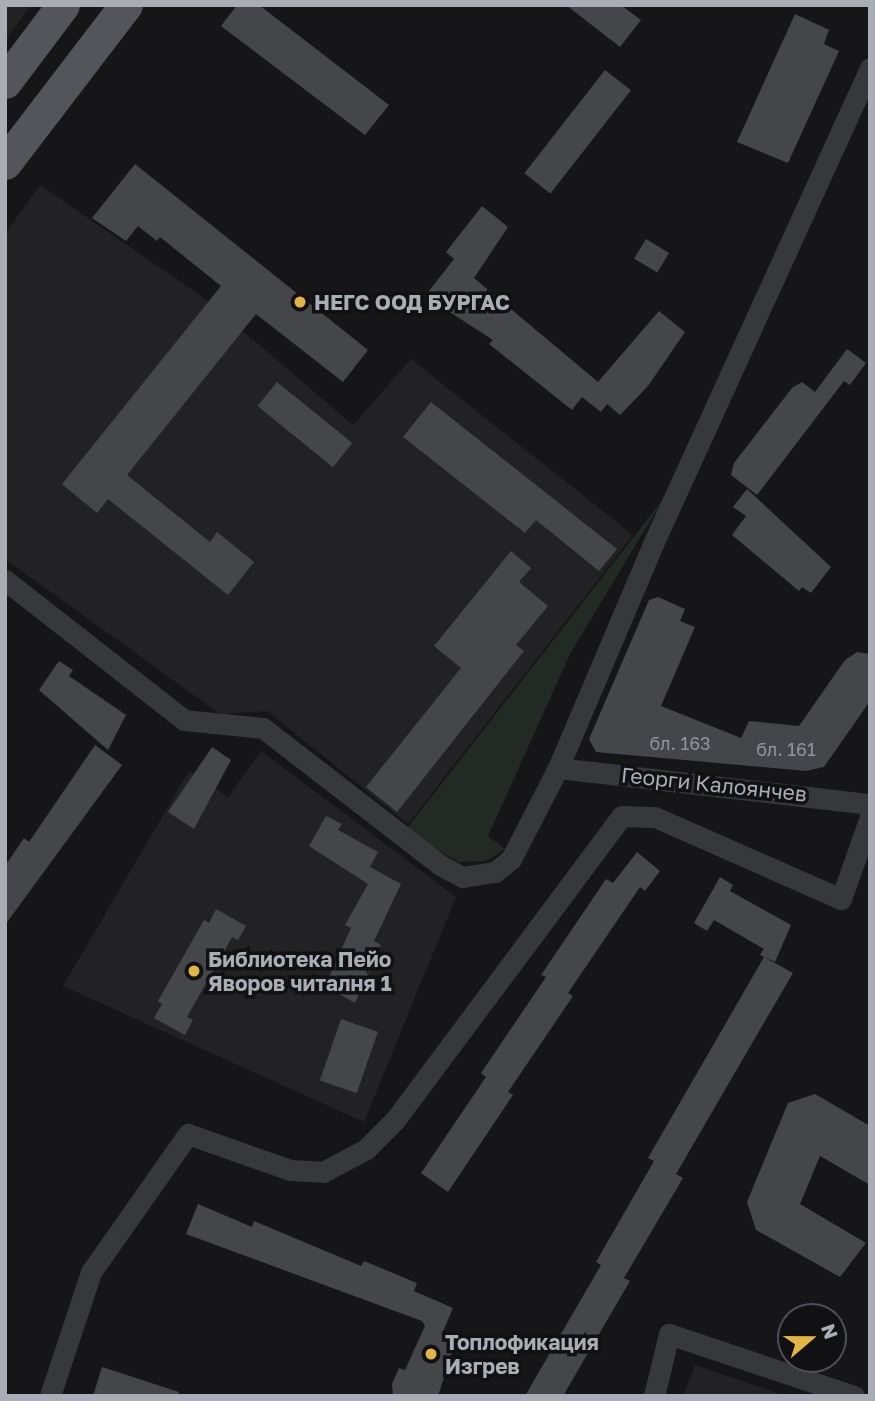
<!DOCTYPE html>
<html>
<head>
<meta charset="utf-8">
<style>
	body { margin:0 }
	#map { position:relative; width:875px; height:1401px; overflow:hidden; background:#161618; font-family:"Golos Text",sans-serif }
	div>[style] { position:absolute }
	.built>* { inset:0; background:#222225 }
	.green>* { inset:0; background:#222a24 }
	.building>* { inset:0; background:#45464a; transform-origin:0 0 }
	.minor>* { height:21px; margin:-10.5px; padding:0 10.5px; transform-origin:10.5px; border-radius:10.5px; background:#37383c }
	.primary>* { height:33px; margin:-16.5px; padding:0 16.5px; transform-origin:16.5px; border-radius:16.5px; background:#54555b }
	.dots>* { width:19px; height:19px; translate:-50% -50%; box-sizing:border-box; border:4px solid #111113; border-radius:50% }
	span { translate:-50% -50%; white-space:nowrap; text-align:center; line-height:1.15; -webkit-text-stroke:7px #111113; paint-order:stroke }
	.number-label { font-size:18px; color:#90939b }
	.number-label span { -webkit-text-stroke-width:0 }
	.poi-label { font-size:21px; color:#a9adb6; font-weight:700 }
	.left { translate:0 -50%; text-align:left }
	.street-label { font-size:21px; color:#a9adb6 }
	.frame { position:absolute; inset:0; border:7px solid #a9adb6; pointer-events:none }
	.north { position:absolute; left:777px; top:1303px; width:70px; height:70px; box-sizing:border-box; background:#111113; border:2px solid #4e4f54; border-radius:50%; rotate:70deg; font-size:19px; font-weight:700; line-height:28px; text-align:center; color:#a9adb6 }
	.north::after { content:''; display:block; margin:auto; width:24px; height:32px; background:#e2b544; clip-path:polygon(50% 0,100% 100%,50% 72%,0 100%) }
</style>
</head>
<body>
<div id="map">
	<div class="built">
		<div style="clip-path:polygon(5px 5px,31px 5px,5px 41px)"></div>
		<div style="clip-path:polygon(40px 185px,204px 298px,353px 425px,411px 359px,633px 535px,408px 824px,267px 711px,220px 714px,5px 559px,5px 234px)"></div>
		<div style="clip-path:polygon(261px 751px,456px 897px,364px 1122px,63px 986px,189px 771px,228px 797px)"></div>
		<div style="clip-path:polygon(695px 1365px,786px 1396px,683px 1396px)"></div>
	</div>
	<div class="green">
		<div style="clip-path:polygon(664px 498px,571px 652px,488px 836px,505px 849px,486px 861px,459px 862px,404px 832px)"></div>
	</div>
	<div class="building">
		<div style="clip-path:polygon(237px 5px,259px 5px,389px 105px,365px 135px,221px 26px)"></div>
		<div style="clip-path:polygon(566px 5px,621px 5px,641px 20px,620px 47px)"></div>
		<div style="clip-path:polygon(795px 14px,829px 30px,824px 44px,839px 51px,788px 163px,737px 142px)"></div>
		<div style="left:605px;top:70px;width:33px;height:131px;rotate:38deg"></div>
		<div style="clip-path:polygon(135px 164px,368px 350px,343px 382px,256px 314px,127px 475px,210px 542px,217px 532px,254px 562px,228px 595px,108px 499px,97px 513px,62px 484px,221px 286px,160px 237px,157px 241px,138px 226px,126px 241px,92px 218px)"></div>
		<div style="clip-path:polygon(482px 206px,508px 227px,474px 278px,598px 382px,659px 311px,685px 332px,648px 386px,620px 415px,607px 404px,601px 412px,582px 397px,572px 410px,489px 344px,493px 340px,425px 296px,454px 259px,446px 252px)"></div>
		<div style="left:646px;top:239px;width:27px;height:23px;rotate:31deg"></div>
		<div style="clip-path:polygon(847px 349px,866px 363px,850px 385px,844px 381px,757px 495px,731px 475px,734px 463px,792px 388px,802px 382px,815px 392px)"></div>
		<div style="left:277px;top:382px;width:97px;height:31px;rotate:39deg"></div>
		<div style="clip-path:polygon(431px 402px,617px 549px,599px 571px,536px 520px,525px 533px,403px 437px)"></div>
		<div style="clip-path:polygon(747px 489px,831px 567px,811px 593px,802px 587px,799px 591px,732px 535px,746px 516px,733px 507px)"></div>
		<div style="clip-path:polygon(511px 551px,531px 568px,519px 582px,548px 606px,516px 645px,524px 651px,397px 812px,366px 787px,461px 668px,434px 646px)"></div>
		<div style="clip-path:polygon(658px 597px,685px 609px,680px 621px,695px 627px,661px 706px,741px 738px,749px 721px,799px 726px,845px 660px,857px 652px,870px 654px,870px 701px,824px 767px,806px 771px,596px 752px,589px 739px,649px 600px)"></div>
		<div style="clip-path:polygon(59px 661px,73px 670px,69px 676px,126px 715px,108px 750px,39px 690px)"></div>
		<div style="clip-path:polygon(95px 745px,122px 765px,5px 925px,5px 866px,24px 838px,29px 842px)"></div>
		<div style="clip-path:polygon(212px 747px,231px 760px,194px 829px,168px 812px)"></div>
		<div style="clip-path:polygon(326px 816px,342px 824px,338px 830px,378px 852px,370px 867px,401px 884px,374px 941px,381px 945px,355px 1003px,325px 986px,351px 928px,345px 925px,368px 884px,309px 846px)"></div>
		<div style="clip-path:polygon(637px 852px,660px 871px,645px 891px,640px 887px,568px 993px,573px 996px,508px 1092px,513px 1095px,448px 1192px,421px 1173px,486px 1077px,481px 1073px,546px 977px,541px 975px,606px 879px,613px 883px)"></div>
		<div style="clip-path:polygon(720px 877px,733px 885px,730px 891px,791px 925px,775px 962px,760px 955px,764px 949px,714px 920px,707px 931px,694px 923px)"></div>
		<div style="clip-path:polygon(216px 909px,246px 926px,238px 940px,232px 937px,187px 1017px,193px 1020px,185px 1035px,154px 1018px,162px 1004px,158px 1001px,204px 920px,209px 923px)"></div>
		<div style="clip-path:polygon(764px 957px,793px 973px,676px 1174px,683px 1178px,624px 1278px,630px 1281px,563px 1396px,525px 1396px,601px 1265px,596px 1262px,654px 1161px,648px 1158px)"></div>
		<div style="left:341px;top:1019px;width:39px;height:65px;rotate:19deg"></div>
		<div style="clip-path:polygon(815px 1094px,870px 1126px,870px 1185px,820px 1156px,800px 1204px,866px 1243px,840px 1277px,756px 1230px,747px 1202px,788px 1103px)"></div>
		<div style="clip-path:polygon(198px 1204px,252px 1227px,254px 1221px,361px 1266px,364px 1261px,417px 1283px,414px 1291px,453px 1308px,442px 1334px,456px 1341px,438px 1396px,393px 1396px,392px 1384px,399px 1368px,405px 1370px,425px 1326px,422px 1321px,186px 1234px)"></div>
		<div style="clip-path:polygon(102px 1367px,179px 1392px,178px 1396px,93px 1396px)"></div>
	</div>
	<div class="minor">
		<div style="left:5px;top:580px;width:227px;rotate:38deg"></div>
		<div style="left:184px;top:720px;width:79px;rotate:5.8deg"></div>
		<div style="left:263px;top:728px;width:224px;rotate:37.7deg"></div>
		<div style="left:440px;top:865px;width:26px;rotate:28deg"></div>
		<div style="left:463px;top:877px;width:32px;rotate:-9deg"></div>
		<div style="left:495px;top:872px;width:21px;rotate:-39deg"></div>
		<div style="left:511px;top:859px;width:102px;rotate:-62.7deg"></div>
		<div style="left:558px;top:768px;width:243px;rotate:-67deg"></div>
		<div style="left:653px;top:544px;width:523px;rotate:-65.49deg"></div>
		<div style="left:558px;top:768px;width:314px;rotate:6.6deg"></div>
		<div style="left:50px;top:1396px;width:131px;rotate:-71.7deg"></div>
		<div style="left:91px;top:1272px;width:169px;rotate:-54.9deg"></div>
		<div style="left:188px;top:1134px;width:108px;rotate:19.4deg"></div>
		<div style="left:290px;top:1170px;width:33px;rotate:3deg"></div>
		<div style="left:323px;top:1172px;width:49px;rotate:-28.1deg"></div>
		<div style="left:366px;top:1149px;width:41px;rotate:-45deg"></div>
		<div style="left:395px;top:1120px;width:379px;rotate:-53.3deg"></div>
		<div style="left:622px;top:816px;width:33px;rotate:2deg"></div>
		<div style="left:655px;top:817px;width:203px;rotate:23.8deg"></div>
		<div style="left:841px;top:899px;width:87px;rotate:-70.5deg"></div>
		<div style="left:654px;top:1396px;width:64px;rotate:-76.4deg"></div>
		<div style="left:669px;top:1334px;width:195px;rotate:18.5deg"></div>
	</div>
	<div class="primary">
		<div style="left:5px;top:82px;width:96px;rotate:-53deg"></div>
		<div style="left:5px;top:163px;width:199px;rotate:-52.6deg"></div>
	</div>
	<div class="dots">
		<div style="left:300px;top:302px;background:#e2b544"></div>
		<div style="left:194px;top:971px;background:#e2b544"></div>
		<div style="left:431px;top:1354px;background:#e2b544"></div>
	</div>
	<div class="number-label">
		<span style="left:680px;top:743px">бл. 163</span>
		<span style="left:786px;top:749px">бл. 161</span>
	</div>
	<div class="poi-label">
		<span class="left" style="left:314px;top:302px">НЕГС ООД БУРГАС</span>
		<span class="left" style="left:208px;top:971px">Библиотека Пейо<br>Яворов читалня 1</span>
		<span class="left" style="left:445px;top:1354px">Топлофикация<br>Изгрев</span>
	</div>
	<div class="street-label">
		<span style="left:714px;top:784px;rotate:6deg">Георги Калоянчев</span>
	</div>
	<div class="frame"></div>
	<div class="north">N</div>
</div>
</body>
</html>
